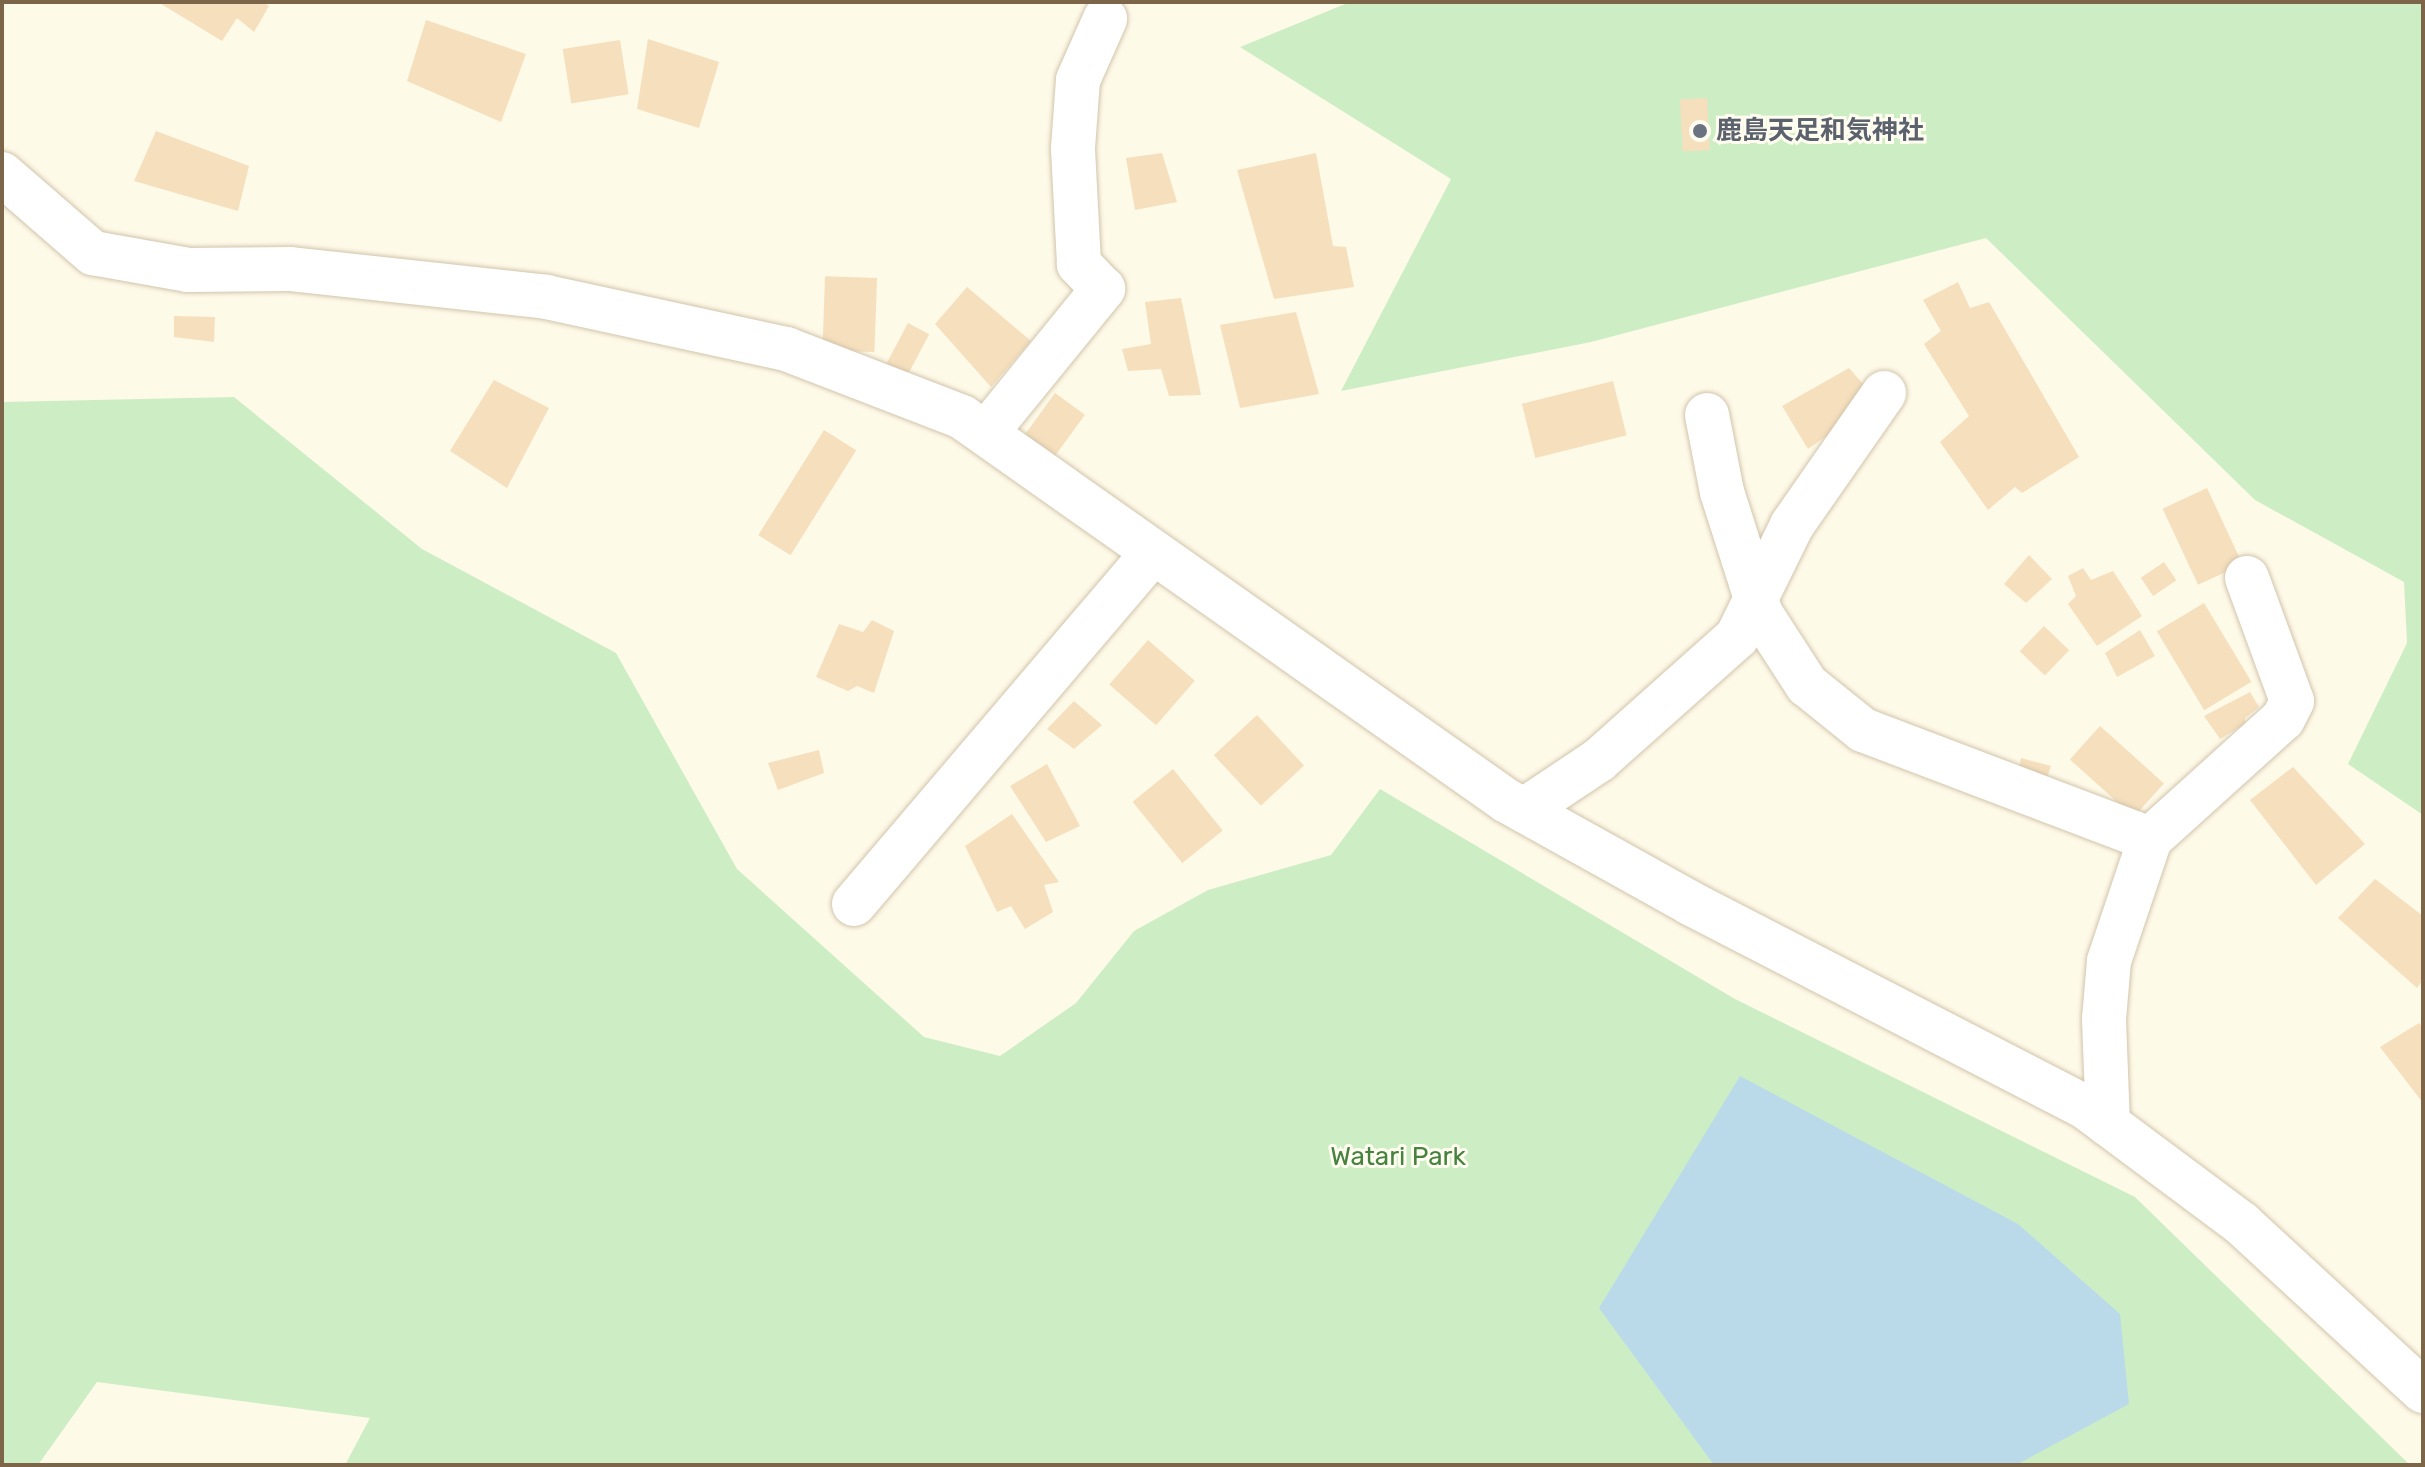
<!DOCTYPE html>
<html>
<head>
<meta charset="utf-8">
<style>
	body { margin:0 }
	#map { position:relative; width:2425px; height:1467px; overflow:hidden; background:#fefae8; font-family:Rubik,"Noto Sans JP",sans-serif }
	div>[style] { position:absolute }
	.green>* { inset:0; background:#cdeec5 }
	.water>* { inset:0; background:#badaea }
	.building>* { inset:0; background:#f6dfbd; transform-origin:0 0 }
	.roads { filter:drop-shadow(0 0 2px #d2c4ac) drop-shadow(0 0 2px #d2c4ac) }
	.street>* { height:44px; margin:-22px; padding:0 22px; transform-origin:22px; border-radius:22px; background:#fff }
	.secondary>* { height:44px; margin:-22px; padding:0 22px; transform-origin:22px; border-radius:22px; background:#fff }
	.dots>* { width:22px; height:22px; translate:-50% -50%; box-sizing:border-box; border:4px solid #fffcf0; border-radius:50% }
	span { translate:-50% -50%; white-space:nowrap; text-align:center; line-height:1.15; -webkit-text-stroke:6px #fffcf0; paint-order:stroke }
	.worship-label { font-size:26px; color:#5b616d; font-weight:700 }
	.left { translate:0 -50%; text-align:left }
	.park-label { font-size:26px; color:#468240 }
	.frame { position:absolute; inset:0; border:4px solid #7c6549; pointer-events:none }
</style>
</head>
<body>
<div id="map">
	<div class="green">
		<div style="clip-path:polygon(1350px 2px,2423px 2px,2423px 815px,2348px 764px,2407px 643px,2404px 582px,2255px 500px,1986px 238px,1591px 342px,1341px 391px,1451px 179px,1240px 47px)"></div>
		<div style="clip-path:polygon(234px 397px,422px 549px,616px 653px,737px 869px,924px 1037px,1000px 1056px,1076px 1003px,1134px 931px,1208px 890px,1331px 855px,1380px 789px,1735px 999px,2135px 1197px,2410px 1465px,345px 1465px,370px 1418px,97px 1382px,38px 1465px,2px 1465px,2px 402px)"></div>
	</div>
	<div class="water">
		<div style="clip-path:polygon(1740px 1076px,2018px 1224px,2120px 1314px,2129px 1404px,2016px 1465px,1714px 1465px,1599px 1308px)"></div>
	</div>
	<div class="building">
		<div style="clip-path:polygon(158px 2px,263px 2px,269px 6px,254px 32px,237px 18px,222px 41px)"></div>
		<div style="clip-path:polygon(426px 20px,526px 54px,501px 122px,407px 81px)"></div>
		<div style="clip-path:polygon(648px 39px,719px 62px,699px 128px,637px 109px)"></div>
		<div style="left:620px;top:40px;width:55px;height:58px;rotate:81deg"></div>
		<div style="left:1707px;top:98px;width:52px;height:27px;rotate:87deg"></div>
		<div style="clip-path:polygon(156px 131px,249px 166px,238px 211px,134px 181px)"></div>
		<div style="clip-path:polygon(1162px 153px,1177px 202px,1135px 210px,1126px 158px)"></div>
		<div style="clip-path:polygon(1316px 153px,1333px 246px,1346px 247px,1354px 287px,1274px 299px,1237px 170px)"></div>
		<div style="left:877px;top:278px;width:74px;height:52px;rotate:92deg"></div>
		<div style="clip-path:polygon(1958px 282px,1970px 308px,1989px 302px,2079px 457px,2022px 493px,2015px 487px,1988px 510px,1940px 442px,1969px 416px,1924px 344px,1941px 331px,1923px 300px)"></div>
		<div style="clip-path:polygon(967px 287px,1031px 341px,991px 387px,935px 324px)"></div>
		<div style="clip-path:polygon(1181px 298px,1201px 395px,1169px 396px,1161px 369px,1128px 371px,1122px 349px,1151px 344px,1145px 302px)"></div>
		<div style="clip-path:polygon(1296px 312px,1319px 394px,1240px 408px,1220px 325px)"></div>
		<div style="clip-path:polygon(174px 316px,215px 317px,214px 342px,174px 337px)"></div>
		<div style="left:908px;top:323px;width:24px;height:52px;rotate:28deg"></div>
		<div style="clip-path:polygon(1849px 368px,1870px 392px,1860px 412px,1808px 449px,1782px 406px)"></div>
		<div style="clip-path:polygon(494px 380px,549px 408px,507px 488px,450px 451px)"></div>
		<div style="left:1613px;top:381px;width:56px;height:94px;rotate:76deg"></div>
		<div style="left:1055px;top:393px;width:37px;height:55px;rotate:36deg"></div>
		<div style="left:824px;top:430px;width:38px;height:124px;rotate:32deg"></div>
		<div style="left:2207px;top:488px;width:84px;height:49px;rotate:65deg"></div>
		<div style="clip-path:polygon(2029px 555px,2052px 579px,2026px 603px,2004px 584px)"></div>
		<div style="left:2164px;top:562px;width:22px;height:28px;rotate:56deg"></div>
		<div style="clip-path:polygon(2083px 568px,2091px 580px,2113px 571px,2142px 616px,2097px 646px,2068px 604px,2076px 596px,2068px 576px)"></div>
		<div style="left:2204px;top:603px;width:92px;height:55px;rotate:59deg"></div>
		<div style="clip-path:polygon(872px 620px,894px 631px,874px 693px,857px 686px,848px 691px,816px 677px,839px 624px,863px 632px)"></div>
		<div style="left:2044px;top:626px;width:35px;height:35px;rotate:44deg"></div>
		<div style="clip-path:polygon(2140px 630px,2155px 656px,2117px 677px,2105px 653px)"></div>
		<div style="left:1148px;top:640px;width:62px;height:59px;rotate:41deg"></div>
		<div style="clip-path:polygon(2250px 692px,2259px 707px,2245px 718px,2245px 724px,2220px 739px,2204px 716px)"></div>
		<div style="clip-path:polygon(1074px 701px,1102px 725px,1074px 749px,1047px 729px)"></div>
		<div style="left:1257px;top:715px;width:69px;height:59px;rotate:47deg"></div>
		<div style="left:2100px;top:726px;width:86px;height:45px;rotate:42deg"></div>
		<div style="clip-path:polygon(819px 750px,824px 773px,778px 790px,768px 763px)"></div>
		<div style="clip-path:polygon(2021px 758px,2051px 766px,2043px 789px,2016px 784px)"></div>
		<div style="clip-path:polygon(1047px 764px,1080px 826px,1046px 842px,1010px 786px)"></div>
		<div style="clip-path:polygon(2293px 767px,2365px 844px,2316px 885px,2250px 800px)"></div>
		<div style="left:1173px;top:769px;width:79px;height:52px;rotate:51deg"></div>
		<div style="clip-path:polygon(1012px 814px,1059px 882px,1044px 885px,1053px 912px,1025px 929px,1011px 906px,997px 912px,965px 846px)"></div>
		<div style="clip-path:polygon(2375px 879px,2423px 916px,2423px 980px,2417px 988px,2338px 918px)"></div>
		<div style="clip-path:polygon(2419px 1023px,2423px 1028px,2423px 1103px,2380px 1047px)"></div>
	</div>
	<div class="roads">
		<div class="street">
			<div style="left:2px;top:174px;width:121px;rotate:41deg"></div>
			<div style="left:93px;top:253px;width:97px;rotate:10.1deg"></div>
			<div style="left:188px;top:270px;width:102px;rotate:-0.6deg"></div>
			<div style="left:290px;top:269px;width:258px;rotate:6.2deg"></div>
			<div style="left:546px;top:297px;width:246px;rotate:12.2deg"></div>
			<div style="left:786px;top:349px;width:189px;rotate:21.1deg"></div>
			<div style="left:1707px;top:415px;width:78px;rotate:79deg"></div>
			<div style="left:1722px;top:492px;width:128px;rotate:72.3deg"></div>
			<div style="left:1761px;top:614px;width:85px;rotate:57.1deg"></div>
			<div style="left:1807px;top:685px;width:72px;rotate:38.8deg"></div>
			<div style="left:1863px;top:730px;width:307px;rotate:20.8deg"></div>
			<div style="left:986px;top:433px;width:186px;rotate:-50.9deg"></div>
			<div style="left:1103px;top:289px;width:35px;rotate:-134deg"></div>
			<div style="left:1079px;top:264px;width:116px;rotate:-93deg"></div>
			<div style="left:1073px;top:148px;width:68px;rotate:-85.8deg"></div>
			<div style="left:1078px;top:80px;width:67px;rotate:-66.1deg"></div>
			<div style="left:1524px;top:810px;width:90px;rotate:-33.7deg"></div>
			<div style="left:1599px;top:760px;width:185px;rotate:-41.7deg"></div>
			<div style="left:1737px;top:637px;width:125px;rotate:-63.8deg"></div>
			<div style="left:1792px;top:525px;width:161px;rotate:-55.1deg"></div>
			<div style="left:854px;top:904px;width:461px;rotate:-49.6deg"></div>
			<div style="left:2108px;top:1124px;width:105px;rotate:-92.2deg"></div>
			<div style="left:2104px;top:1019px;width:58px;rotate:-85.1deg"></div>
			<div style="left:2109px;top:961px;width:129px;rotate:-71.4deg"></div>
			<div style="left:2150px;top:839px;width:179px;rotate:-42.1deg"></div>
			<div style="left:2283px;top:719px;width:20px;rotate:-63deg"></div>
			<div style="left:2292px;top:701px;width:131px;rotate:-110.1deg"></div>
		</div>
		<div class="secondary">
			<div style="left:962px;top:417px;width:667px;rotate:35.17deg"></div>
			<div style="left:1507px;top:801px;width:210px;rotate:29.1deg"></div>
			<div style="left:1690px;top:903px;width:443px;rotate:27.3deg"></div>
			<div style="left:2084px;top:1106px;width:196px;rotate:36.7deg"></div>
			<div style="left:2241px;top:1223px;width:248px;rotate:42.7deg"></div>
		</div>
	</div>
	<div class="dots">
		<div style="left:1700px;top:131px;background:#6b7280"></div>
	</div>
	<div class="worship-label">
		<span class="left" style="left:1716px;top:131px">鹿島天足和気神社</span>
	</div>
	<div class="park-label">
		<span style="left:1398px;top:1157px">Watari Park</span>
	</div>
	<div class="frame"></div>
</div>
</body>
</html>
